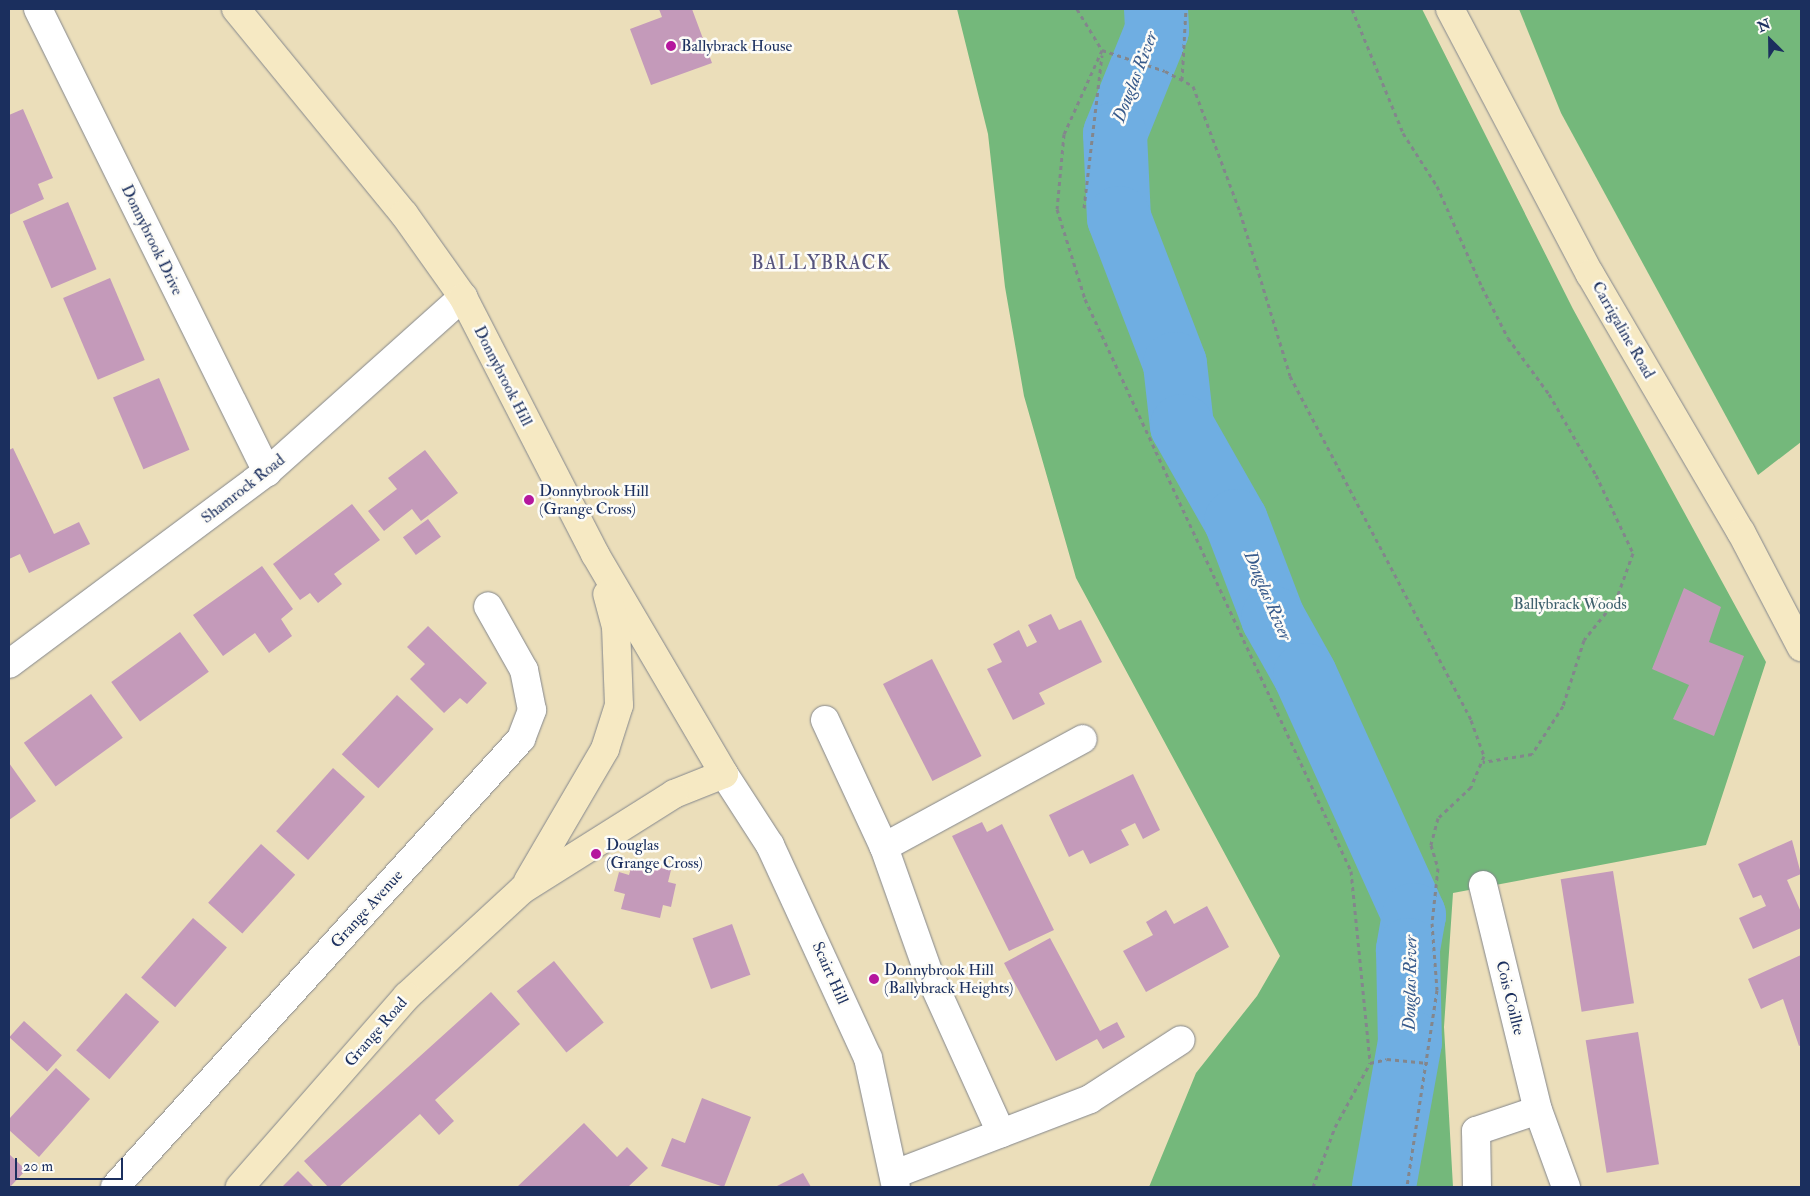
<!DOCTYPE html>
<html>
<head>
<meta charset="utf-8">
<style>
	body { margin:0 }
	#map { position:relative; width:1810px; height:1196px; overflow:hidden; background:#ebdeba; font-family:"IM FELL Double Pica",serif }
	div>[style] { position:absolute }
	.forest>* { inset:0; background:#74b87b }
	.river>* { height:64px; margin:-32px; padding:0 32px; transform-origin:32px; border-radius:32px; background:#6faee2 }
	.building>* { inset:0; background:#c49aba; transform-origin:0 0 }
	.path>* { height:3px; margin-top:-1.5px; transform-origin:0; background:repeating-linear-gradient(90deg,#83868c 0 4px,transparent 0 8px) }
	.roads { filter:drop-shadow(0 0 1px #83868c) drop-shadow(0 0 1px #83868c) }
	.minor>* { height:28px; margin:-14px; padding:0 14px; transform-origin:14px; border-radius:14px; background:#fff }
	.tertiary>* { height:28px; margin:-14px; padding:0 14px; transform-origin:14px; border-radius:14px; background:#fff }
	.secondary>* { height:28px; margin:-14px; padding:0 14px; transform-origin:14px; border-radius:14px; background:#f6e9c3 }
	.dots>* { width:14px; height:14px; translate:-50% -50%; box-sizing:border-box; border:2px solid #fdfcf7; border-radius:50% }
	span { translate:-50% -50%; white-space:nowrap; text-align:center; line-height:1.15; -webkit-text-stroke:5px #fdfcf7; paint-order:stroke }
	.poi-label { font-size:16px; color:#1b2f5e }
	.left { translate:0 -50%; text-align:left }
	.street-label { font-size:16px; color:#1b2f5e }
	.park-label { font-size:16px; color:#3e616d }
	.water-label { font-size:18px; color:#385b8c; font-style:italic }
	.quarter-label { font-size:19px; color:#56547e; letter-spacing:1px }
	.frame { position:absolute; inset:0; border:10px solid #1b2f5e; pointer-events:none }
	.north { position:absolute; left:1745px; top:15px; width:50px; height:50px; -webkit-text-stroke:4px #fdfcf7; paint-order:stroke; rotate:337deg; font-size:14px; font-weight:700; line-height:20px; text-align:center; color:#1b2f5e }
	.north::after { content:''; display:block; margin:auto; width:18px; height:22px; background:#1b2f5e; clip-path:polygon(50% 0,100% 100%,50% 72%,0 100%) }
	.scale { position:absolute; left:15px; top:1158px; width:108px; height:22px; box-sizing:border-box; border:2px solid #1b2f5e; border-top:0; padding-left:6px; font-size:15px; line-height:18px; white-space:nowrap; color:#1b2f5e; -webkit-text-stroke:4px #fdfcf7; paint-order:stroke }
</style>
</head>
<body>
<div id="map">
	<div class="forest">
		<div style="clip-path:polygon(957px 9px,1422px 9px,1573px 309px,1766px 662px,1706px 845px,1453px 893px,1444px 1027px,1453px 1187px,1149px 1187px,1196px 1073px,1257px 996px,1280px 956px,1076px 578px,1024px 396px,1005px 287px,988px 134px)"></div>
		<div style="clip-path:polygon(1519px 9px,1801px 9px,1801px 442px,1758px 475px,1561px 113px)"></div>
	</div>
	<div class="river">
		<div style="left:1156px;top:9px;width:21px;rotate:87deg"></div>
		<div style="left:1157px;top:30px;width:112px;rotate:112deg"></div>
		<div style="left:1115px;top:134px;width:84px;rotate:87.3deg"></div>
		<div style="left:1119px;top:218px;width:156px;rotate:69deg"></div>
		<div style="left:1175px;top:364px;width:62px;rotate:83.6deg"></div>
		<div style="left:1182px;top:426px;width:109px;rotate:60.4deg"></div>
		<div style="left:1236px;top:521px;width:104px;rotate:69.1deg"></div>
		<div style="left:1273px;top:618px;width:65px;rotate:60.7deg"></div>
		<div style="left:1305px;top:675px;width:264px;rotate:65.6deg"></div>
		<div style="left:1414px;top:915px;width:36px;rotate:100deg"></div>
		<div style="left:1408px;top:950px;width:92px;rotate:88.8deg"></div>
		<div style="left:1410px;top:1042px;width:147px;rotate:100.2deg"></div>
	</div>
	<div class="building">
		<div style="clip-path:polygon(659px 9px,692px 9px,712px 63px,651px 85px,630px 29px,662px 17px)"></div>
		<div style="clip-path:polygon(23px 109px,53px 178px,38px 184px,44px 199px,9px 215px,9px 115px)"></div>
		<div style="left:68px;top:202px;width:73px;height:49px;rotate:67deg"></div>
		<div style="left:110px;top:278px;width:89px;height:51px;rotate:67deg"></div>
		<div style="left:159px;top:378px;width:78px;height:50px;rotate:67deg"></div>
		<div style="clip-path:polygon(13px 448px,54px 534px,79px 522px,90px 544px,29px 573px,20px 554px,9px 559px,9px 450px)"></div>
		<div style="clip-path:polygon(425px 450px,458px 493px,421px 521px,412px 509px,384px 531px,368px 511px,397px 489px,388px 478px)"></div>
		<div style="clip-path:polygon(352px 504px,380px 540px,334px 574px,342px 584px,318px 603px,310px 593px,300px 600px,273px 564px)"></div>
		<div style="left:428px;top:519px;width:22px;height:31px;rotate:54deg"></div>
		<div style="clip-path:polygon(262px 566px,293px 609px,281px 619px,292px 636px,269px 653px,255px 633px,223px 656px,193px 615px)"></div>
		<div style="clip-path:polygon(1684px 588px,1721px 607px,1709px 642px,1744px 656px,1714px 736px,1673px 719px,1689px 685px,1652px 669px)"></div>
		<div style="clip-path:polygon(1051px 614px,1059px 630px,1081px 620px,1102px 662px,1039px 693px,1045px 704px,1013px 720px,987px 669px,1002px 662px,993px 644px,1019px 630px,1027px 647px,1037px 642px,1028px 625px)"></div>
		<div style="clip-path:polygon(428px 626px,487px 683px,467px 704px,460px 698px,444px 713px,410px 679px,425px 664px,407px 647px)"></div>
		<div style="left:180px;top:632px;width:49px;height:85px;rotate:54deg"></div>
		<div style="left:932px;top:659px;width:109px;height:55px;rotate:63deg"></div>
		<div style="left:91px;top:694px;width:54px;height:83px;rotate:54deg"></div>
		<div style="left:397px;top:695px;width:50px;height:81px;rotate:43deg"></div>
		<div style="clip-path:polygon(9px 763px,36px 801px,9px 820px)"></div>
		<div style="left:333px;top:768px;width:43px;height:85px;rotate:42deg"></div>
		<div style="clip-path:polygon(1133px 774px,1160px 830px,1143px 839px,1135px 823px,1121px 830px,1129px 845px,1090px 864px,1083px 850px,1069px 857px,1049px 815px)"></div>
		<div style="clip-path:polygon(982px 822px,987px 832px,1002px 824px,1054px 930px,1009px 951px,952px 836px)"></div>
		<div style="clip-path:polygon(1792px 840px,1801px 874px,1787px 880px,1801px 912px,1801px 928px,1753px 949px,1739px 918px,1766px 906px,1761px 895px,1753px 898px,1738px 864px)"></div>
		<div style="left:261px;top:844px;width:46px;height:79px;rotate:42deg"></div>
		<div style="clip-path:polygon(633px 861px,671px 870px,668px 882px,676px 884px,671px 907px,663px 905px,660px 918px,621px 909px,625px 894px,614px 891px,619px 872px,629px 875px)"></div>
		<div style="left:1613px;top:871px;width:134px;height:53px;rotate:81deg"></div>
		<div style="clip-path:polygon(1207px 906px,1229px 947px,1146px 992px,1123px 951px,1153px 935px,1146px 922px,1166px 910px,1174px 924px)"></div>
		<div style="left:193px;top:918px;width:45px;height:79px;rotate:41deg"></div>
		<div style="left:732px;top:924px;width:54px;height:42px;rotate:70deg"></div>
		<div style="clip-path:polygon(1050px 938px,1100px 1031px,1117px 1022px,1125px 1037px,1103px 1049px,1097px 1039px,1056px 1061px,1004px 963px)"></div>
		<div style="clip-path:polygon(1801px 955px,1801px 1045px,1799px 1046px,1783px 999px,1761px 1009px,1748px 979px)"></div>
		<div style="left:554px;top:961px;width:79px;height:48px;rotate:51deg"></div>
		<div style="clip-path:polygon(491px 992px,520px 1024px,435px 1100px,454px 1121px,439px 1135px,420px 1114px,339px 1187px,328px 1187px,304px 1161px)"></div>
		<div style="left:126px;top:993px;width:44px;height:76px;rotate:41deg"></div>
		<div style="left:24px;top:1021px;width:51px;height:22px;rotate:42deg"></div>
		<div style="left:1638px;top:1032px;width:134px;height:53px;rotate:81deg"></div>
		<div style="clip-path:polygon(56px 1068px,90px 1099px,39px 1157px,9px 1130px,9px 1119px)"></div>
		<div style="clip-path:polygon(702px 1098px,751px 1117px,724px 1187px,661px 1166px,672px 1138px,685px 1143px)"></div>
		<div style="clip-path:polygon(584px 1123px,617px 1157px,627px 1147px,648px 1168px,628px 1187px,517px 1187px)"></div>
		<div style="clip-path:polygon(9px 1154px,26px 1170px,10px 1187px,9px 1187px)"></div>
		<div style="clip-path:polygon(298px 1171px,314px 1187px,282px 1187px)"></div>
		<div style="clip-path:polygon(803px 1173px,811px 1187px,775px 1187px)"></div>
	</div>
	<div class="path">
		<div style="left:1077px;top:9px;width:48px;rotate:58.6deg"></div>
		<div style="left:1102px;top:50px;width:66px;rotate:18.4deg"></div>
		<div style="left:1165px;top:71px;width:32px;rotate:28deg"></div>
		<div style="left:1193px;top:86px;width:134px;rotate:69.5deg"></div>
		<div style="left:1240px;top:212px;width:171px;rotate:73deg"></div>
		<div style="left:1290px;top:376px;width:389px;rotate:62.2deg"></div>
		<div style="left:1471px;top:720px;width:38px;rotate:70deg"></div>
		<div style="left:1484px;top:756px;width:34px;rotate:113deg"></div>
		<div style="left:1471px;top:787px;width:45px;rotate:136.8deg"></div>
		<div style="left:1438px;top:818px;width:28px;rotate:105deg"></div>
		<div style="left:1431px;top:845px;width:24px;rotate:73deg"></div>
		<div style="left:1438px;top:868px;width:55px;rotate:96.2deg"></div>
		<div style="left:1432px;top:923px;width:67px;rotate:85.7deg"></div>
		<div style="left:1437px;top:990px;width:199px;rotate:98.7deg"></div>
		<div style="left:1352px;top:9px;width:134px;rotate:67.6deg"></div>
		<div style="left:1403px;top:133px;width:63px;rotate:57.3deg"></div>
		<div style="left:1437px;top:186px;width:111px;rotate:66deg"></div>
		<div style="left:1482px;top:287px;width:57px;rotate:63deg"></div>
		<div style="left:1508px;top:338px;width:69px;rotate:53.8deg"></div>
		<div style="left:1549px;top:394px;width:94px;rotate:59.9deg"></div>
		<div style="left:1596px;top:475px;width:86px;rotate:64.6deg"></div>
		<div style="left:1633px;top:553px;width:50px;rotate:109.9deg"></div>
		<div style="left:1616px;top:600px;width:51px;rotate:128.7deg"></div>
		<div style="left:1584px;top:640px;width:69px;rotate:107.7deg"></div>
		<div style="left:1563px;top:706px;width:57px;rotate:122.9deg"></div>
		<div style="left:1532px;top:754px;width:50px;rotate:170.7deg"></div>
		<div style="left:1102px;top:50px;width:92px;rotate:114.3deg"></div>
		<div style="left:1064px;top:134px;width:75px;rotate:95.3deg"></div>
		<div style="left:1057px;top:209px;width:94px;rotate:72.7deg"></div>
		<div style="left:1085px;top:299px;width:631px;rotate:65.06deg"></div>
		<div style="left:1351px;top:871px;width:193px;rotate:84.3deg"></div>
		<div style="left:1182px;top:80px;width:71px;rotate:-86.8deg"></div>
		<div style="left:1084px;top:208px;width:154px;rotate:-83.3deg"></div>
		<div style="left:1313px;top:1187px;width:64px;rotate:-69.9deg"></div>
		<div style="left:1335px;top:1127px;width:73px;rotate:-61.3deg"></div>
		<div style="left:1370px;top:1063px;width:17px;rotate:-13deg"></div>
		<div style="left:1387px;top:1059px;width:41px;rotate:5.6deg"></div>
	</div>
	<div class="roads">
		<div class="minor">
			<div style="left:38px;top:9px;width:517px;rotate:63.68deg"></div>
			<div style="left:9px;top:664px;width:322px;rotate:-36.7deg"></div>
			<div style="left:267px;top:472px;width:263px;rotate:-41.8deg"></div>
			<div style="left:825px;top:720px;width:140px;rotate:65.1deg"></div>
			<div style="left:884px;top:847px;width:135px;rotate:70.5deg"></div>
			<div style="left:929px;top:974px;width:175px;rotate:65.6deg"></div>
			<div style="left:884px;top:847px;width:226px;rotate:-28.5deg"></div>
			<div style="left:1483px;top:885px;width:232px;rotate:76.3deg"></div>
			<div style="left:1538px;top:1110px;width:82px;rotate:70deg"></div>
			<div style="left:895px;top:1174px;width:209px;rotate:-21deg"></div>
			<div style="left:1090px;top:1099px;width:108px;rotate:-33deg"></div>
			<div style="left:115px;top:1187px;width:605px;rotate:-47.82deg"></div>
			<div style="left:521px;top:739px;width:31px;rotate:-69deg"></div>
			<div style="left:532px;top:710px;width:41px;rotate:-101.3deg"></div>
			<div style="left:524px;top:670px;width:73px;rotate:-119.4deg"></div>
			<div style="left:1477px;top:1187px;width:56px;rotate:-91deg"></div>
			<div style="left:1476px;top:1131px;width:65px;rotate:-18.7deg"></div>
		</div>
		<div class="tertiary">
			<div style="left:724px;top:774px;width:85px;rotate:57.1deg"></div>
			<div style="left:770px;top:845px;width:234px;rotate:65.3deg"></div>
			<div style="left:868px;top:1058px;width:132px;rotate:77.8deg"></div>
		</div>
		<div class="secondary">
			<div style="left:236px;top:9px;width:265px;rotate:50.7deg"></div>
			<div style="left:404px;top:214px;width:102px;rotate:54.6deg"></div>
			<div style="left:463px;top:297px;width:289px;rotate:62.8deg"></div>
			<div style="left:595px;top:554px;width:255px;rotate:59.6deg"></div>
			<div style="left:724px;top:774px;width:54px;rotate:158.2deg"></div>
			<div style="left:674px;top:794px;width:178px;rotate:147.8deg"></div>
			<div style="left:523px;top:889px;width:158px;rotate:137.3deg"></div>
			<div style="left:407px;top:996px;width:254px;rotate:131.2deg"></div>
			<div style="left:1450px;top:9px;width:300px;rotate:62.2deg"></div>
			<div style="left:1590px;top:274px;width:299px;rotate:59.7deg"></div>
			<div style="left:1741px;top:532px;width:130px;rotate:62.4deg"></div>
			<div style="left:528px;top:881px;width:153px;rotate:-59.7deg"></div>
			<div style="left:605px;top:749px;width:46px;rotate:-72.3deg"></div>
			<div style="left:619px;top:705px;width:78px;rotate:-92.2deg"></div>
			<div style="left:616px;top:627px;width:34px;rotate:-105deg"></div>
		</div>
	</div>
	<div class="dots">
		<div style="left:671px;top:46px;background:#b5179e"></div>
		<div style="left:529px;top:500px;background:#b5179e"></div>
		<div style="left:596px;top:854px;background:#b5179e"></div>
		<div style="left:874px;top:979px;background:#b5179e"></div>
	</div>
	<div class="poi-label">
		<span class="left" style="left:681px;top:46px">Ballybrack House</span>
		<span class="left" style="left:539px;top:500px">Donnybrook Hill<br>(Grange Cross)</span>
		<span class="left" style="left:606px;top:854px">Douglas<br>(Grange Cross)</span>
		<span class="left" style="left:884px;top:979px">Donnybrook Hill<br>(Ballybrack Heights)</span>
	</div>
	<div class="street-label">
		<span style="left:152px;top:240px;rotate:64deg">Donnybrook Drive</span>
		<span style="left:1623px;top:330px;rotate:60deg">Carrigaline Road</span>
		<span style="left:503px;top:376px;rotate:63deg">Donnybrook Hill</span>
		<span style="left:243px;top:489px;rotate:-38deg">Shamrock Road</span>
		<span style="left:367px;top:909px;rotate:-48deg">Grange Avenue</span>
		<span style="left:830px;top:973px;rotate:66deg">Scairt Hill</span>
		<span style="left:1510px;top:998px;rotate:76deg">Cois Coillte</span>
		<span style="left:376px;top:1032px;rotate:-49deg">Grange Road</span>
	</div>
	<div class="park-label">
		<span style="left:1570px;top:604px">Ballybrack Woods</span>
	</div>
	<div class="water-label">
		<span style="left:1136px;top:77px;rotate:-69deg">Douglas River</span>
		<span style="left:1267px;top:596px;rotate:67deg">Douglas River</span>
		<span style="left:1411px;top:983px;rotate:-89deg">Douglas River</span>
	</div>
	<div class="quarter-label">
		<span style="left:821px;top:264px">BALLYBRACK</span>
	</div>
	<div class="frame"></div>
	<div class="north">N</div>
	<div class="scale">20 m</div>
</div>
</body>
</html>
